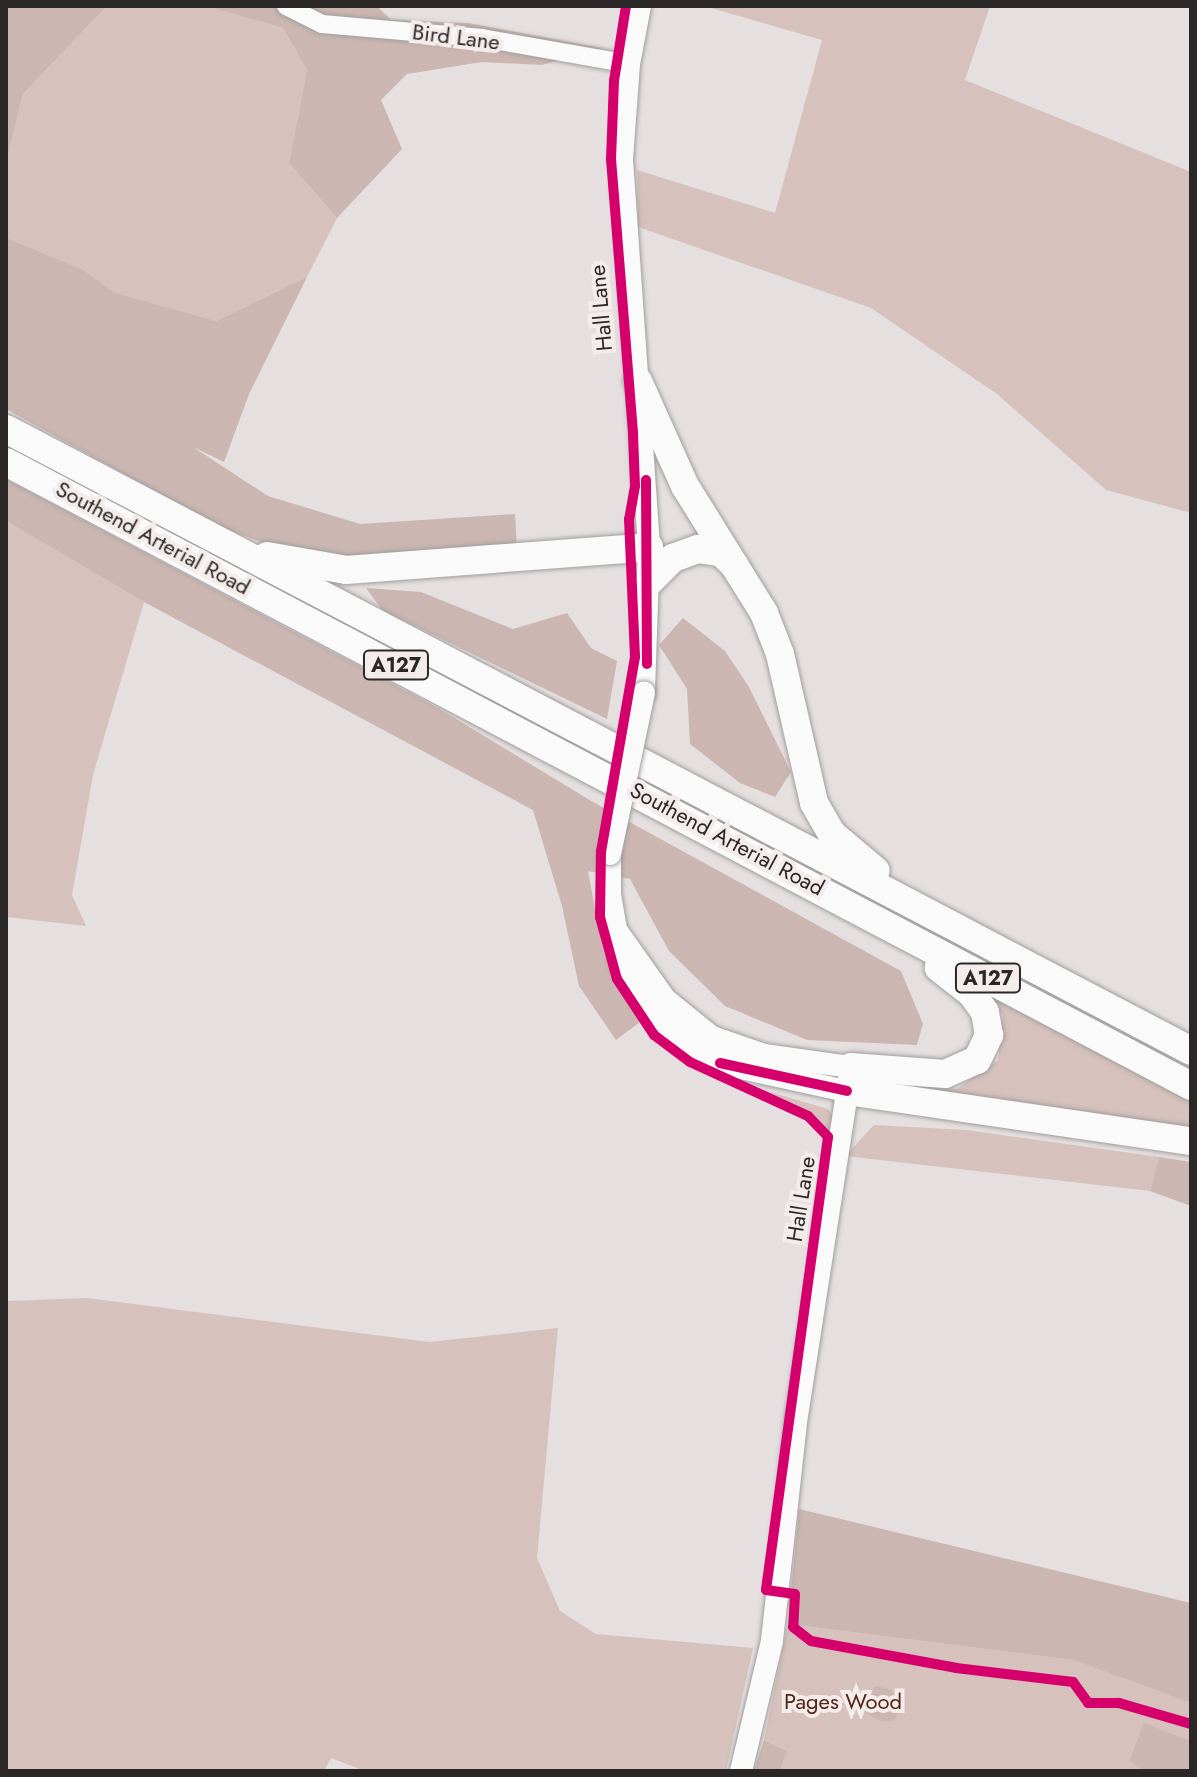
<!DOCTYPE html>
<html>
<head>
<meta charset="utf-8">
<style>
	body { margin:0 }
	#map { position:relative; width:1197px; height:1777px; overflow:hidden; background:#e5e0df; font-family:Jost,sans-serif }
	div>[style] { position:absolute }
	.green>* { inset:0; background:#d6c1bc }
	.forest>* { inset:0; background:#cbb6b1 }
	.roads { filter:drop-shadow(0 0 2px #a19e9e) drop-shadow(0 0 2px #a19e9e) }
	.minor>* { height:18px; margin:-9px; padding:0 9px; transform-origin:9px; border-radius:9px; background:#fbfafa }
	.tertiary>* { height:22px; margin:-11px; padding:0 11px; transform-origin:11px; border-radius:11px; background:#fbfafa }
	.trunk>* { height:28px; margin:-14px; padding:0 14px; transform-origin:14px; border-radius:14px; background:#fbfafa }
	.bridges { filter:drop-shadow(0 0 2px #a19e9e) drop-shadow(0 0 2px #a19e9e) }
	.tertiary-bridge>* { height:22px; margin:-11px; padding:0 11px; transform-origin:11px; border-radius:11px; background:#fbfafa }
	.cycleway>* { height:10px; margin:-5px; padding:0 5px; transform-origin:5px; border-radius:5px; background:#d6006c }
	span { translate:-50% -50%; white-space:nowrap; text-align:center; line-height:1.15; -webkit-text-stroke:8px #f4ecea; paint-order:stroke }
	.shield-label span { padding:2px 6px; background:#f4ecea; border:2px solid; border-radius:6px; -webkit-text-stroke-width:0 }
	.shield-label { font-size:20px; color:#2a2726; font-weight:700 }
	.street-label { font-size:22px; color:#2a2726 }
	.park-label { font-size:22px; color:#522417 }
	.frame { position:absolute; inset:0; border:8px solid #2a2726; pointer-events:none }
</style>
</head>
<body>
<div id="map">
	<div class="green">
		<div style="clip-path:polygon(107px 6px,209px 6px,283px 28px,307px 70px,289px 163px,337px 218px,307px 277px,216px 321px,113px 292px,6px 238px,6px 162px,23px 94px)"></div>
		<div style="clip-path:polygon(704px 6px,990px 6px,965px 80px,1191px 172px,1191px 513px,1106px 490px,997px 394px,871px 308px,638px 227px,637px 170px,775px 213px,822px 40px)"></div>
		<div style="clip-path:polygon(6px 521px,144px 602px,93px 775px,72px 895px,86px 926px,6px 917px)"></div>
		<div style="clip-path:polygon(978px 983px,1191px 1098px,1191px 1134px,908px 1093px,957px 1089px,998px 1060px,1003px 1015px)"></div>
		<div style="clip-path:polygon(747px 1085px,828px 1109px,836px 1121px,832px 1134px,810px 1115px)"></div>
		<div style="clip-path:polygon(874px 1125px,967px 1130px,1159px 1157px,1150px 1191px,845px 1156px)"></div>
		<div style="clip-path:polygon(87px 1298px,429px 1342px,558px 1328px,537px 1558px,560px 1611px,596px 1634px,753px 1648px,726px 1771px,365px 1771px,331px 1758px,324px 1771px,6px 1771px,6px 1301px)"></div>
		<div style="clip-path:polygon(788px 1624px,1073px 1660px,1191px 1703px,1191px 1741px,1144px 1724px,1129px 1759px,1144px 1771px,780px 1771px,787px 1751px,764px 1740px)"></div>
	</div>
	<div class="forest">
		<div style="clip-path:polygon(6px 6px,107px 6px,23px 94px,6px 163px)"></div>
		<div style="clip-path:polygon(207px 6px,377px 6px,391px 20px,468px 23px,603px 48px,542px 65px,482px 62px,407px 74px,381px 100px,402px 149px,337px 218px,289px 163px,307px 70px,283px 28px)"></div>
		<div style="clip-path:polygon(6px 238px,83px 270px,113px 292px,216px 321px,307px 277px,249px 394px,224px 462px,193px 447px,268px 496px,360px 524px,515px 514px,517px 550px,356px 558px,285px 551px,218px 526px,6px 409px)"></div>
		<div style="clip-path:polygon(6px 479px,438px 708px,593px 802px,901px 971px,923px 1024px,917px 1045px,807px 1040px,725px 1006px,669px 951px,630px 879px,588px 871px,602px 946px,613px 980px,640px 1022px,616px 1040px,579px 986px,562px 906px,533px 810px,144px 602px,6px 521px)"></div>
		<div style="clip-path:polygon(366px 588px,421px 592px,513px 629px,567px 613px,591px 648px,617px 661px,607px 719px,382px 610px)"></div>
		<div style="clip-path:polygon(683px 618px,725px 651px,749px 687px,791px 772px,775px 797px,740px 783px,690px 744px,687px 689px,659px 645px)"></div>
		<div style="clip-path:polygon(1159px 1157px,1191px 1162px,1191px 1206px,1150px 1191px)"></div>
		<div style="clip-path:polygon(799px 1509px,1191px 1603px,1191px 1703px,1073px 1660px,788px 1624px)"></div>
		<div style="clip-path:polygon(875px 1686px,892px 1690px,900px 1705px,895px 1720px,882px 1722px,859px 1709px)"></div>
		<div style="clip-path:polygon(1144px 1723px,1191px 1741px,1191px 1771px,1144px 1771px,1129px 1760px)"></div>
		<div style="clip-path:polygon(764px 1740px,787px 1751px,780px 1771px,754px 1771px)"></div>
	</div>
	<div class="roads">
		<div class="minor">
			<div style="left:286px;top:6px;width:40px;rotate:26.6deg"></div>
			<div style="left:322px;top:24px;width:161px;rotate:5deg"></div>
			<div style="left:482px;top:38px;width:149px;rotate:10deg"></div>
		</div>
		<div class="tertiary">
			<div style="left:640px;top:6px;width:59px;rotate:100.7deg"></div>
			<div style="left:629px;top:64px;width:96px;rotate:94.2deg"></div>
			<div style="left:622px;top:160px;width:388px;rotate:86deg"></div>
			<div style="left:649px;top:547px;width:146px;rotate:92deg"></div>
			<div style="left:610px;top:854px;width:40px;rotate:90deg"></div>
			<div style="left:610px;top:894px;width:72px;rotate:80.4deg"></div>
			<div style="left:622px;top:965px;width:66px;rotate:56.1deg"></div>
			<div style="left:659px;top:1020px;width:42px;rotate:40.2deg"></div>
			<div style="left:691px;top:1047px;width:36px;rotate:28deg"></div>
			<div style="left:723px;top:1064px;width:127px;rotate:12.3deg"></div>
			<div style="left:617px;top:931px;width:83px;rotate:54.8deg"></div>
			<div style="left:665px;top:999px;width:60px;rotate:39deg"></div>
			<div style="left:712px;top:1037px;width:55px;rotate:19.1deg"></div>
			<div style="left:764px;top:1055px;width:88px;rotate:7.9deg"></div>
			<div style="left:851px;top:1067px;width:351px;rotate:98.8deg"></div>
			<div style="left:797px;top:1414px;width:228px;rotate:96.3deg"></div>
			<div style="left:772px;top:1641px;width:134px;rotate:103.4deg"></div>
		</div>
		<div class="trunk">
			<div style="left:638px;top:381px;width:115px;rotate:65.9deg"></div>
			<div style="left:685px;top:486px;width:150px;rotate:58.1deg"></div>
			<div style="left:764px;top:613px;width:44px;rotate:68.7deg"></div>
			<div style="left:780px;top:654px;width:153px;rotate:77.1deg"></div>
			<div style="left:814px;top:803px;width:36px;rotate:60deg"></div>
			<div style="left:832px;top:834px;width:57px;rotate:40.1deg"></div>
			<div style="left:6px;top:429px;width:1338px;rotate:27.69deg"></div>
			<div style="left:6px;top:462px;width:1339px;rotate:27.77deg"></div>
			<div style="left:267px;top:556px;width:80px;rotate:10deg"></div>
			<div style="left:346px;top:570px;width:304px;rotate:-4.3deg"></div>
			<div style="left:650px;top:581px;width:33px;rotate:-45deg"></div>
			<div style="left:673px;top:558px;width:27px;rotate:-20deg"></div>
			<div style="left:698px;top:549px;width:24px;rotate:9deg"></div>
			<div style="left:722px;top:553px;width:18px;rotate:45deg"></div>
			<div style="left:851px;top:1067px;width:94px;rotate:4.3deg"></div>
			<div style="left:945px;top:1074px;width:35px;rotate:-24deg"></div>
			<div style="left:977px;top:1060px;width:28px;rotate:-64deg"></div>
			<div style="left:989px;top:1035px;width:23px;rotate:-100deg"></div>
			<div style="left:985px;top:1012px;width:24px;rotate:-126deg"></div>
			<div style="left:971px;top:993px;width:41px;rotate:-142deg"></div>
			<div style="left:847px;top:1091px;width:348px;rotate:8.3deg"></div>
		</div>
	</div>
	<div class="bridges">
		<div class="tertiary-bridge">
			<div style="left:610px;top:854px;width:165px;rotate:-78.1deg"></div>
		</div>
	</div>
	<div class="cycleway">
		<div style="left:626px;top:6px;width:76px;rotate:99.1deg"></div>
		<div style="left:614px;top:81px;width:78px;rotate:92.2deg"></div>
		<div style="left:611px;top:159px;width:276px;rotate:85.4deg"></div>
		<div style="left:633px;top:434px;width:52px;rotate:87.8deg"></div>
		<div style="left:635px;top:486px;width:34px;rotate:100deg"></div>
		<div style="left:629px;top:519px;width:138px;rotate:87.5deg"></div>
		<div style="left:635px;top:657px;width:197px;rotate:99.9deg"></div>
		<div style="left:601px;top:851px;width:66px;rotate:90.9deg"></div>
		<div style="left:600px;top:917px;width:64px;rotate:74.7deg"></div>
		<div style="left:617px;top:979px;width:67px;rotate:56.5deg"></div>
		<div style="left:654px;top:1035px;width:45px;rotate:36.9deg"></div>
		<div style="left:690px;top:1062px;width:130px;rotate:24.6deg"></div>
		<div style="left:808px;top:1116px;width:29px;rotate:46deg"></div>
		<div style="left:828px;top:1137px;width:457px;rotate:97.8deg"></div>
		<div style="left:766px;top:1590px;width:29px;rotate:8deg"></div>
		<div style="left:795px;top:1594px;width:33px;rotate:93deg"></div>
		<div style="left:793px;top:1627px;width:23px;rotate:38deg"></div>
		<div style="left:811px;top:1641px;width:147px;rotate:10.5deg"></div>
		<div style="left:956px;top:1668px;width:118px;rotate:6.8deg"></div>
		<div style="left:1073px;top:1682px;width:26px;rotate:54deg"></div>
		<div style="left:1088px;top:1703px;width:31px"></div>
		<div style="left:1119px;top:1703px;width:75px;rotate:16.3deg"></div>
		<div style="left:646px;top:480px;width:184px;rotate:89.7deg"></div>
		<div style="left:720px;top:1063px;width:130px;rotate:12.4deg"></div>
	</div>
	<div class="shield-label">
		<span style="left:396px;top:665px">A127</span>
		<span style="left:988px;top:978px">A127</span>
	</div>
	<div class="street-label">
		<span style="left:456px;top:37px;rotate:7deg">Bird Lane</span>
		<span style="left:601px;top:308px;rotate:-95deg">Hall Lane</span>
		<span style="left:153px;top:538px;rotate:28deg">Southend Arterial Road</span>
		<span style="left:727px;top:839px;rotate:28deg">Southend Arterial Road</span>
		<span style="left:801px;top:1199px;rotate:-81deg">Hall Lane</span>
	</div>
	<div class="park-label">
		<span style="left:843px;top:1702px">Pages Wood</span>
	</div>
	<div class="frame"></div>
</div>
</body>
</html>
